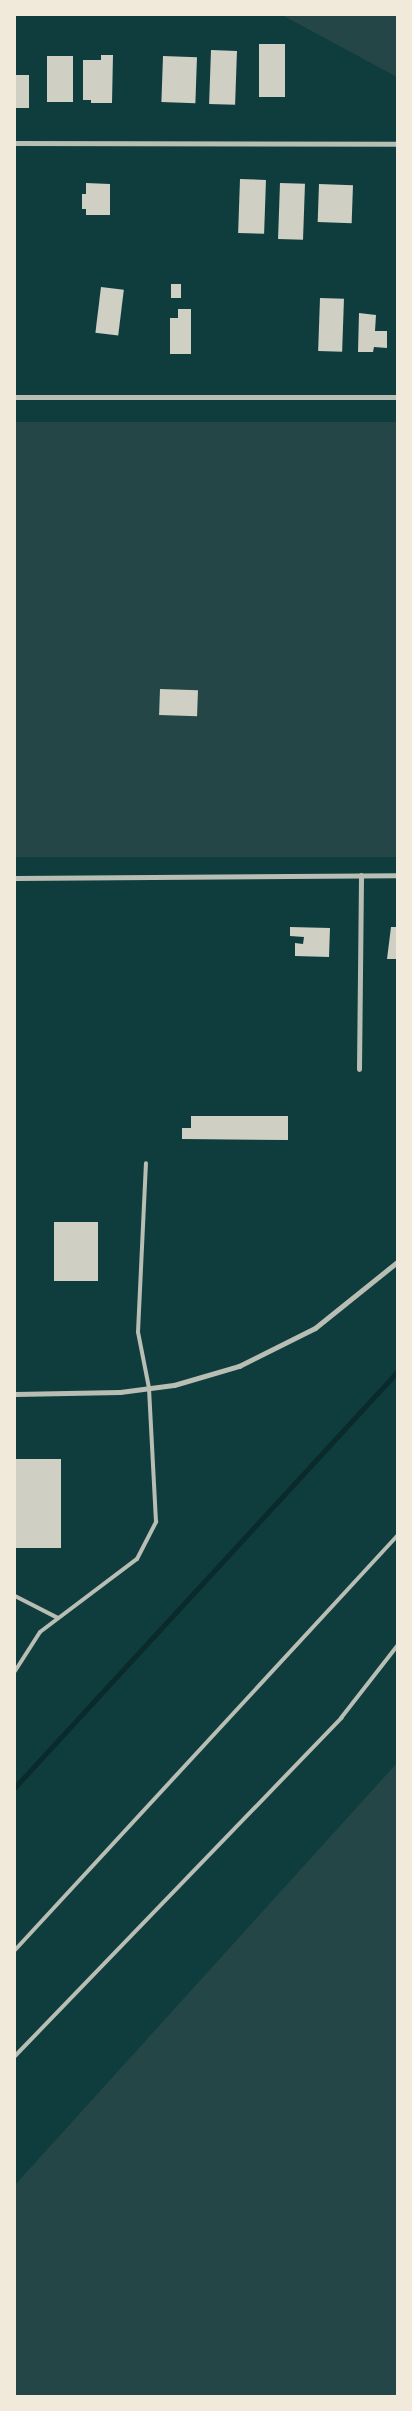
<!DOCTYPE html>
<html>
<head>
<meta charset="utf-8">
<style>
	body { margin:0 }
	#map { position:relative; width:412px; height:2411px; overflow:hidden; background:#0f3d3e; font-family:Montserrat,sans-serif }
	div>[style] { position:absolute }
	.green>* { inset:0; background:#244646; transform-origin:0 0 }
	.stream>* { height:5px; margin:-2.5px; padding:0 2.5px; transform-origin:2.5px; border-radius:2.5px; background:#0a2a2b }
	.building>* { inset:0; background:#cfcfc3; transform-origin:0 0 }
	.service>* { height:4px; margin:-2px; padding:0 2px; transform-origin:2px; border-radius:2px; background:#b8beb3 }
	.minor>* { height:5px; margin:-2.5px; padding:0 2.5px; transform-origin:2.5px; border-radius:2.5px; background:#b8beb3 }
	span { translate:-50% -50%; white-space:nowrap; text-align:center; line-height:1.15; -webkit-text-stroke:5px #f1e9da; paint-order:stroke }
	.frame { position:absolute; inset:0; border:16px solid #f1e9da; pointer-events:none }
</style>
</head>
<body>
<div id="map">
	<div class="green">
		<div style="clip-path:polygon(282px 15px,397px 15px,397px 77px)"></div>
		<div style="left:15px;top:422px;width:382px;height:435px"></div>
		<div style="clip-path:polygon(397px 1763px,397px 2396px,15px 2396px,15px 2185px)"></div>
	</div>
	<div class="stream">
		<div style="left:15px;top:1787px;width:564px;rotate:-47.37deg"></div>
	</div>
	<div class="building">
		<div style="left:259px;top:44px;width:26px;height:53px"></div>
		<div style="left:211px;top:50px;width:26px;height:54px;rotate:2deg"></div>
		<div style="clip-path:polygon(101px 55px,113px 55px,112px 103px,91px 103px,91px 100px,83px 100px,83px 60px,101px 60px)"></div>
		<div style="left:47px;top:56px;width:26px;height:46px"></div>
		<div style="left:163px;top:56px;width:34px;height:46px;rotate:2deg"></div>
		<div style="left:15px;top:75px;width:14px;height:33px"></div>
		<div style="left:240px;top:179px;width:26px;height:54px;rotate:2deg"></div>
		<div style="clip-path:polygon(86px 183px,110px 184px,110px 215px,86px 215px,86px 209px,82px 209px,82px 194px,86px 194px)"></div>
		<div style="left:280px;top:183px;width:25px;height:56px;rotate:2deg"></div>
		<div style="left:319px;top:184px;width:34px;height:38px;rotate:2deg"></div>
		<div style="left:181px;top:284px;width:14px;height:10px;rotate:90deg"></div>
		<div style="left:101px;top:287px;width:23px;height:46px;rotate:7deg"></div>
		<div style="left:320px;top:298px;width:24px;height:53px;rotate:2deg"></div>
		<div style="clip-path:polygon(178px 309px,191px 309px,191px 354px,170px 354px,170px 318px,178px 318px)"></div>
		<div style="clip-path:polygon(359px 313px,376px 315px,375px 331px,387px 331px,387px 348px,374px 347px,373px 352px,358px 352px)"></div>
		<div style="left:160px;top:689px;width:38px;height:26px;rotate:2deg"></div>
		<div style="clip-path:polygon(290px 927px,330px 928px,329px 957px,295px 956px,295px 943px,303px 944px,304px 937px,290px 936px)"></div>
		<div style="clip-path:polygon(391px 927px,397px 927px,397px 959px,387px 959px)"></div>
		<div style="clip-path:polygon(191px 1116px,288px 1116px,288px 1140px,182px 1139px,182px 1128px,191px 1128px)"></div>
		<div style="left:54px;top:1222px;width:44px;height:59px"></div>
		<div style="left:15px;top:1459px;width:46px;height:89px"></div>
	</div>
	<div class="service">
		<div style="left:15px;top:1596px;width:48px;rotate:27.1deg"></div>
		<div style="left:15px;top:1671px;width:46px;rotate:-57.3deg"></div>
		<div style="left:40px;top:1632px;width:121px;rotate:-37deg"></div>
		<div style="left:137px;top:1559px;width:42px;rotate:-62.8deg"></div>
		<div style="left:156px;top:1522px;width:134px;rotate:-93deg"></div>
		<div style="left:149px;top:1388px;width:57px;rotate:-101.1deg"></div>
		<div style="left:138px;top:1332px;width:169px;rotate:-87.3deg"></div>
		<div style="left:15px;top:1950px;width:563px;rotate:-47.3deg"></div>
		<div style="left:15px;top:2056px;width:470px;rotate:-46deg"></div>
		<div style="left:341px;top:1718px;width:91px;rotate:-52.1deg"></div>
	</div>
	<div class="minor">
		<div style="left:15px;top:143px;width:382px;rotate:0.1deg"></div>
		<div style="left:15px;top:397px;width:382px"></div>
		<div style="left:15px;top:878px;width:382px;rotate:-0.4deg"></div>
		<div style="left:359px;top:1069px;width:194px;rotate:-89.4deg"></div>
		<div style="left:15px;top:1394px;width:105px;rotate:-1.1deg"></div>
		<div style="left:120px;top:1392px;width:54px;rotate:-7.4deg"></div>
		<div style="left:174px;top:1385px;width:68px;rotate:-16.3deg"></div>
		<div style="left:239px;top:1366px;width:85px;rotate:-26.6deg"></div>
		<div style="left:315px;top:1328px;width:105px;rotate:-38.8deg"></div>
	</div>
	<div class="frame"></div>
</div>
</body>
</html>
